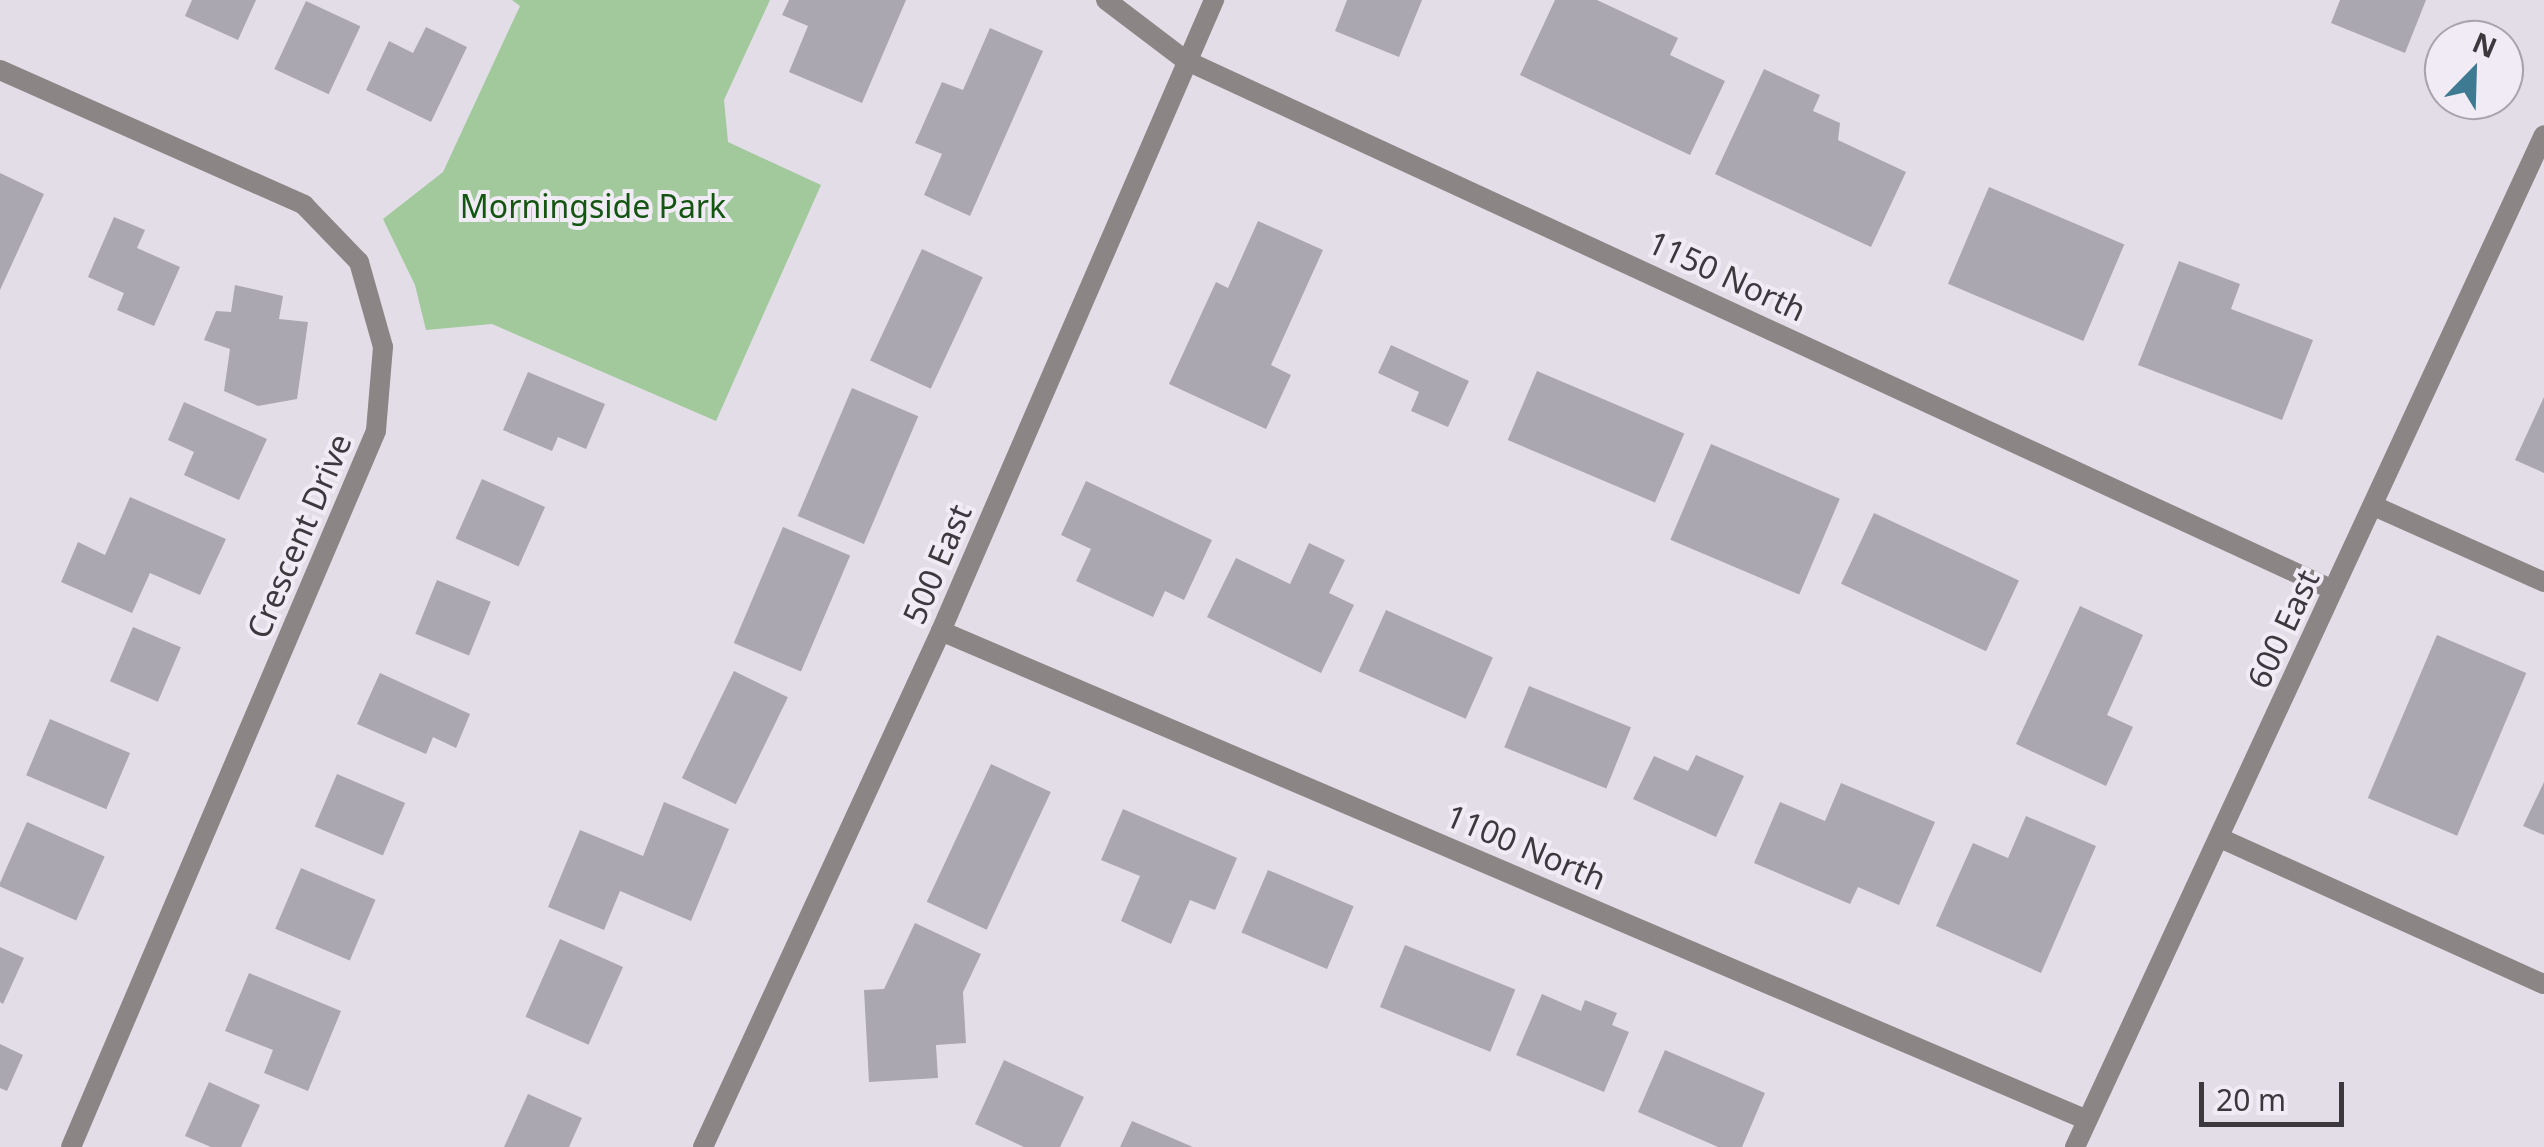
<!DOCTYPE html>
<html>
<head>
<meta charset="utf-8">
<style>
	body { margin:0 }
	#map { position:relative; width:2544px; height:1147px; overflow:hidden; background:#e3dde7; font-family:"Noto Sans",sans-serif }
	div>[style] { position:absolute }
	.green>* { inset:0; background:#a1c99c }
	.building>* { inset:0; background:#aba7b0; transform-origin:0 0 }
	.minor>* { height:20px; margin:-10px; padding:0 10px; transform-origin:10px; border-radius:10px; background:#8b8685 }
	.tertiary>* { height:20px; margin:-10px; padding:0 10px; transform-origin:10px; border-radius:10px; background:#8b8685 }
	span { translate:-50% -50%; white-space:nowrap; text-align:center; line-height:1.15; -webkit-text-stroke:8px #f0ebf5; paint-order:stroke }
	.park-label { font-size:32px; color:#145511 }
	.street-label { font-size:32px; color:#3b393d }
	.north { position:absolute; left:2424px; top:20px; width:100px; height:100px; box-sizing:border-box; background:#f0ebf5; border:2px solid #a8a4ab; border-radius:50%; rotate:23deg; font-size:28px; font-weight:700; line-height:40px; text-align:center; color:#3b393d }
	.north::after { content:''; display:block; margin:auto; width:35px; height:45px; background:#3e7a91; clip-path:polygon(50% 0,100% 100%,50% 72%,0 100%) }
	.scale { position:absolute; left:2199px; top:1082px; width:145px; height:45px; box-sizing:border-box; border:5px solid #3b393d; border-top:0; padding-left:12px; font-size:30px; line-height:35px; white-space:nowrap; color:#3b393d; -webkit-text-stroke:8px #f0ebf5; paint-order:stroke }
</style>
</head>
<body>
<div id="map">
	<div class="green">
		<div style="clip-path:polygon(512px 0,770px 0,724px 100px,728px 142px,821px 185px,716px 421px,492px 324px,426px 330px,415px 285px,383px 219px,443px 172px,520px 6px)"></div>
	</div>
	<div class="building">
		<div style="clip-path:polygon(192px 0,256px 0,238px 40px,185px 16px)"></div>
		<div style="clip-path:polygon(789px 0,906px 0,862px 103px,789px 72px,808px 26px,782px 15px)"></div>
		<div style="clip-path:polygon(1347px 0,1422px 0,1399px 57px,1335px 31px)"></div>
		<div style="clip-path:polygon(1555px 0,1597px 0,1678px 38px,1670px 55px,1725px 81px,1690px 155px,1520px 75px)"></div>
		<div style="clip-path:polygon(2340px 0,2426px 0,2405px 53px,2331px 23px)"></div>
		<div style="left:306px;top:1px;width:60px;height:75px;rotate:25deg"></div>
		<div style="clip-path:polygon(426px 27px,467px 47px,431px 122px,366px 90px,389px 41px,413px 53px)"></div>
		<div style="clip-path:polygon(990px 28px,1043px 51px,970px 216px,924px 195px,942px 154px,915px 143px,942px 82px,963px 90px)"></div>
		<div style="clip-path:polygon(1764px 69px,1820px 95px,1813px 111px,1840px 123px,1838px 140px,1906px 172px,1871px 247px,1715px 174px)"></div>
		<div style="clip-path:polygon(0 173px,44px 194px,0 290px)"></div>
		<div style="left:1989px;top:187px;width:147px;height:105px;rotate:23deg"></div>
		<div style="clip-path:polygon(114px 217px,145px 230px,137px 248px,180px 267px,154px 326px,117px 310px,124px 293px,88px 277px)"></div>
		<div style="clip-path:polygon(1258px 221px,1323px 250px,1271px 365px,1291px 375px,1266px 429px,1169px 384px,1216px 282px,1228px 288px)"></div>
		<div style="left:922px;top:249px;width:67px;height:123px;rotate:25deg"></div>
		<div style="clip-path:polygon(2179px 261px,2240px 284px,2231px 309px,2313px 340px,2282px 420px,2138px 365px)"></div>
		<div style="clip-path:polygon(235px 285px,283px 296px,279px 319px,308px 322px,297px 399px,258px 406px,224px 391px,230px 349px,204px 340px,216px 311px,231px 312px)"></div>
		<div style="clip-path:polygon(1391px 345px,1469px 381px,1448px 427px,1411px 411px,1419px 392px,1378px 373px)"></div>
		<div style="left:1537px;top:371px;width:160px;height:75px;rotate:23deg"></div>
		<div style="clip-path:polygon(528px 372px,605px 404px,586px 449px,558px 437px,552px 451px,503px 430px)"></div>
		<div style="left:852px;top:388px;width:72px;height:139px;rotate:23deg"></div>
		<div style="clip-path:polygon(2544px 397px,2544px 473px,2515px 460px)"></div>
		<div style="clip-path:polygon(184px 402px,267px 439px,239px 500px,184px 475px,194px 452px,168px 440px)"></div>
		<div style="left:1711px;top:444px;width:140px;height:104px;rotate:23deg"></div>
		<div style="left:482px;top:479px;width:69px;height:65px;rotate:24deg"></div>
		<div style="clip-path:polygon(1086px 481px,1212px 540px,1184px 600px,1165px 591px,1153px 617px,1076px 581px,1091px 549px,1061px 535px)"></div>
		<div style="clip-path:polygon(130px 497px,226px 539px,200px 595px,150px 573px,132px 613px,61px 582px,78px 542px,105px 555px)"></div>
		<div style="left:1874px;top:513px;width:160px;height:78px;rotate:25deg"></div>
		<div style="left:783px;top:527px;width:73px;height:126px;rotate:23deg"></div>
		<div style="clip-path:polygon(1309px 543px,1345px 560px,1329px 593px,1354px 605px,1321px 673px,1207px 617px,1236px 558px,1290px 584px)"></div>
		<div style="left:437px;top:580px;width:58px;height:58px;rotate:22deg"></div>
		<div style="clip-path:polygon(2080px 606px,2143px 635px,2107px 715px,2133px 727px,2106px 786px,2016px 744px)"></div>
		<div style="left:1386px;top:610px;width:117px;height:67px;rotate:24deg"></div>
		<div style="left:133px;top:627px;width:52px;height:59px;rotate:23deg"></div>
		<div style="left:2437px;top:635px;width:97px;height:177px;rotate:23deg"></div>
		<div style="left:734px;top:671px;width:60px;height:119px;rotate:26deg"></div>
		<div style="clip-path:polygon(380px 673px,470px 714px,456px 748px,433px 737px,426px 754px,357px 724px)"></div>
		<div style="left:1529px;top:686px;width:110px;height:66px;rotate:22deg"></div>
		<div style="left:50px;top:719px;width:87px;height:61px;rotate:23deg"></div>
		<div style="clip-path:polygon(1696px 755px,1744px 776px,1716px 837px,1633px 799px,1654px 756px,1688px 771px)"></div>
		<div style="left:991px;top:764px;width:66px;height:152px;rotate:25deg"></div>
		<div style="left:337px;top:774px;width:74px;height:57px;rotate:23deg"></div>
		<div style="clip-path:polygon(2544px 782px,2544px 835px,2523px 826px)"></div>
		<div style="clip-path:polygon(1841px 783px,1935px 822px,1899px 905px,1858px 887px,1850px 904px,1754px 863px,1780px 802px,1825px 821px)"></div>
		<div style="clip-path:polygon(664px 802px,729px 829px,691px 921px,620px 891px,604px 930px,548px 907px,580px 830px,643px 856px)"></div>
		<div style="clip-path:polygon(1123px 809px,1237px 858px,1215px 910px,1190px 900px,1171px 944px,1121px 921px,1140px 876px,1101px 860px)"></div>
		<div style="clip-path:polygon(2026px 816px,2096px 846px,2041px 973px,1936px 926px,1973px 843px,2008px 858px)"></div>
		<div style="left:27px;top:822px;width:85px;height:70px;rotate:24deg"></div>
		<div style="left:301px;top:868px;width:81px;height:66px;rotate:23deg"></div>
		<div style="left:1268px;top:870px;width:93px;height:68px;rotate:23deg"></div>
		<div style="clip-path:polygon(915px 923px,981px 954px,963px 992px,966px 1043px,936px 1045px,938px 1078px,869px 1082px,864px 990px,884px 989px)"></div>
		<div style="left:560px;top:939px;width:69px;height:85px;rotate:24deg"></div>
		<div style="left:1405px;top:945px;width:119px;height:67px;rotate:22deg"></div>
		<div style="clip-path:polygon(0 947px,24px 958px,3px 1004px,0 1002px)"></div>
		<div style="clip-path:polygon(249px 973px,341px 1011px,308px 1091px,264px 1073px,273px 1050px,225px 1031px)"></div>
		<div style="clip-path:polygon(1542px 994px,1581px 1011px,1585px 1000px,1617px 1013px,1612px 1025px,1629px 1032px,1604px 1092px,1516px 1055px)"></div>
		<div style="clip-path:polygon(0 1044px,23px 1055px,7px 1091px,0 1088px)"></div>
		<div style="clip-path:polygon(1665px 1050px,1765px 1093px,1742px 1147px,1718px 1147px,1638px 1112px)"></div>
		<div style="clip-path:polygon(1004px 1060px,1084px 1097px,1060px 1147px,1024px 1147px,975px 1124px)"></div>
		<div style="clip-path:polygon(209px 1082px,260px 1105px,241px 1147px,211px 1147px,185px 1136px)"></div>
		<div style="clip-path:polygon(528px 1094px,582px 1118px,569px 1147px,504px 1147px)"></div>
		<div style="clip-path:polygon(1132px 1121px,1193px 1147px,1120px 1147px)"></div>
	</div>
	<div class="minor">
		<div style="left:1106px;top:0;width:99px;rotate:37.2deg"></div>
		<div style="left:1185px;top:60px;width:1264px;rotate:24.78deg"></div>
		<div style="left:0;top:70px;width:333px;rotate:23.9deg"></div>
		<div style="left:304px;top:205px;width:79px;rotate:46deg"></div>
		<div style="left:359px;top:262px;width:88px;rotate:74.2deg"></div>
		<div style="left:383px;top:347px;width:84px;rotate:94.8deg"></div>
		<div style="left:376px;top:431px;width:778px;rotate:113.07deg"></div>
		<div style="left:2374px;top:506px;width:186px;rotate:24.1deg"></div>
		<div style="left:941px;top:631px;width:1246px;rotate:23.11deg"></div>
		<div style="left:2220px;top:838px;width:355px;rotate:24.3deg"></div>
		<div style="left:703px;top:1147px;width:568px;rotate:-65.24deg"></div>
		<div style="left:941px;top:631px;width:688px;rotate:-66.6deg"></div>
	</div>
	<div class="tertiary">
		<div style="left:2075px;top:1147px;width:1115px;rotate:-65.14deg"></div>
	</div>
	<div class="park-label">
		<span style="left:593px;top:206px">Morningside Park</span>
	</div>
	<div class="street-label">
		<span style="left:1727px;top:276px;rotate:25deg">1150 North</span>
		<span style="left:299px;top:536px;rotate:-67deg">Crescent Drive</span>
		<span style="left:937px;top:564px;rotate:-67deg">500 East</span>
		<span style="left:2283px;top:629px;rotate:-65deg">600 East</span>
		<span style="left:1526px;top:847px;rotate:23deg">1100 North</span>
	</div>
	<div class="north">N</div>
	<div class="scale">20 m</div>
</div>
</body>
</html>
